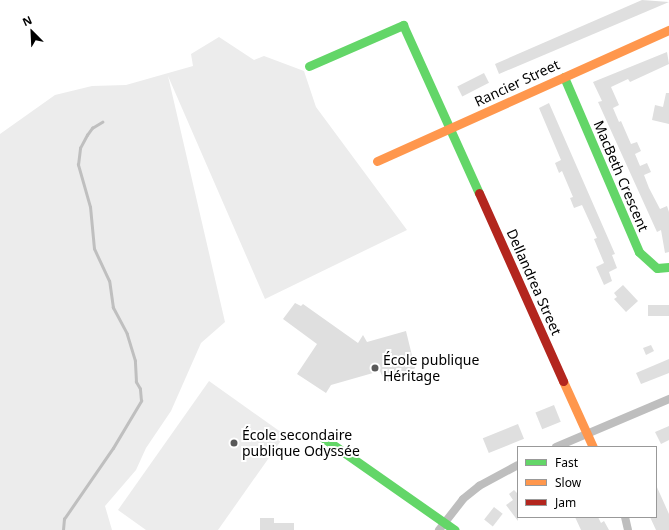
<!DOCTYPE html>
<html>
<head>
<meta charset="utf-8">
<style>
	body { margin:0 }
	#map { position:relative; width:669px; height:530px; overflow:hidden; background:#fff; font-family:"Noto Sans",sans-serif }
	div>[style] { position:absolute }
	.green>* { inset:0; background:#ececec }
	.stream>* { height:2.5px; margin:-1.25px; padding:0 1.25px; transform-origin:1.25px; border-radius:1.25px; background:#bfbfbf }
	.building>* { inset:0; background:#dfdfdf; transform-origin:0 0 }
	.street>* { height:8px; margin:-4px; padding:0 4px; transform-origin:4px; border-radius:4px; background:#bebebe }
	.fast>* { height:9px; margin:-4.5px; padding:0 4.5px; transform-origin:4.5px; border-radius:4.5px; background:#63d668 }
	.slow>* { height:9px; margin:-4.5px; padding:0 4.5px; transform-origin:4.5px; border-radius:4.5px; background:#ff974d }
	.jam>* { height:9px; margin:-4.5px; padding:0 4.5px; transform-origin:4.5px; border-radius:4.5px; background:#b3261e }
	.dots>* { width:11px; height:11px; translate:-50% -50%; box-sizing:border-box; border:2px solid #fff; border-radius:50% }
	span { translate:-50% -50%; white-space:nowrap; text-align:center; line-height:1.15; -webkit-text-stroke:4px #fff; paint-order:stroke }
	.street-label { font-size:14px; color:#000 }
	.poi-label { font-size:14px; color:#000 }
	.left { translate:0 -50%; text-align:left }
	.legend { position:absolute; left:517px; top:446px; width:140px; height:72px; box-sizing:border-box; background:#fff; border:1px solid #999; margin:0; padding:5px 7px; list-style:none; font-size:12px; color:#000 }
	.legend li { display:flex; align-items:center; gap:8px; height:20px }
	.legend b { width:20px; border:1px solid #999 }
	.north { position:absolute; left:12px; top:12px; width:40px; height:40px; -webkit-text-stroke:3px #fff; paint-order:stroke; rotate:336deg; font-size:11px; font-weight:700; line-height:16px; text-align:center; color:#000 }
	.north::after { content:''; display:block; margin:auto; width:14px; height:18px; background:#000; clip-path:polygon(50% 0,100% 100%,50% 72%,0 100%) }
</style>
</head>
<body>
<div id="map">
	<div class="green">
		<div style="clip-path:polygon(219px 37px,254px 60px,264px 56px,304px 71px,316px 107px,407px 230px,265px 299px,168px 76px,225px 322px,201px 343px,171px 411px,146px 448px,136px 470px,105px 506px,112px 530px,0 530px,0 134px,55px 95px,92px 86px,126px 85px,193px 66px,191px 54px)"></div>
		<div style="clip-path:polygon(209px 381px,285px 435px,218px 530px,146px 530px,118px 510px)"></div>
	</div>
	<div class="stream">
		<div style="left:63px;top:530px;width:11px;rotate:-85deg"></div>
		<div style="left:64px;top:519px;width:86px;rotate:-55.4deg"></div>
		<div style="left:113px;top:448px;width:55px;rotate:-59.2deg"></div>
		<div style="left:141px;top:401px;width:12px;rotate:-95deg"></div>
		<div style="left:140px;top:389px;width:8px;rotate:-120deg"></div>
		<div style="left:136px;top:382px;width:21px;rotate:-93deg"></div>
		<div style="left:135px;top:361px;width:28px;rotate:-107deg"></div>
		<div style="left:127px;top:334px;width:30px;rotate:-118deg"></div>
		<div style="left:113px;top:308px;width:27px;rotate:-98deg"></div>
		<div style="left:109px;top:281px;width:35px;rotate:-115deg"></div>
		<div style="left:94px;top:249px;width:42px;rotate:-95.4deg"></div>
		<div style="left:90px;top:207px;width:44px;rotate:-105.9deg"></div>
		<div style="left:78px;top:165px;width:17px;rotate:-83deg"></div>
		<div style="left:80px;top:148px;width:15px;rotate:-62deg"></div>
		<div style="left:87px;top:135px;width:9px;rotate:-54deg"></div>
		<div style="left:92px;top:128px;width:12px;rotate:-31deg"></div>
	</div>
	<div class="building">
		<div style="clip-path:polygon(642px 0,669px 2px,499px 74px,495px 64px)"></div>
		<div style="clip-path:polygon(667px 52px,669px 64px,630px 82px,628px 79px,611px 87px,619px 105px,613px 108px,619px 122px,621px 121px,631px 144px,637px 142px,641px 151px,635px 154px,640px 166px,647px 163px,651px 172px,644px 175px,649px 188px,660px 209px,667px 206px,669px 212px,669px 252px,665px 253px,661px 230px,657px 232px,598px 102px,602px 101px,593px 82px)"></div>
		<div style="left:484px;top:73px;width:11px;height:30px;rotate:63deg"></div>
		<div style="clip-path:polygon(666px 93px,669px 93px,669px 124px,652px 120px,655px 105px,663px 107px)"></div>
		<div style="clip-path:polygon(549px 103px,615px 254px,612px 255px,617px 268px,609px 272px,612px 281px,604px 285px,596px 267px,604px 263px,594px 239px,597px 238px,582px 205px,574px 208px,570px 198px,573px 197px,562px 171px,559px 173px,555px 163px,561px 160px,539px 108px)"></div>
		<div style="clip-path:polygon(623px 285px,638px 301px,626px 312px,614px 299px,617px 297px,614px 293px)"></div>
		<div style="clip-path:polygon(295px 303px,301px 306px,303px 304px,358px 343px,363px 335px,367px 342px,406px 331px,415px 368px,410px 374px,404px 371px,401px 377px,395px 374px,389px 382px,383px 378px,380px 371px,331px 385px,326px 393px,297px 374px,317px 344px,283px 319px)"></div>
		<div style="left:648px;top:305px;width:21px;height:11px"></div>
		<div style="clip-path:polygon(651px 345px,654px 351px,646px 355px,643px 348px)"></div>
		<div style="clip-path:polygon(669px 359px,669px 373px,641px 384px,636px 373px)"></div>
		<div style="left:554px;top:405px;width:18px;height:20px;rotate:68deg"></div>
		<div style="left:518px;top:424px;width:16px;height:38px;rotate:68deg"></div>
		<div style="clip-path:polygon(669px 426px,669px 440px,661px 444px,655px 432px)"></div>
		<div style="clip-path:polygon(656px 485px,669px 514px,669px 530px,656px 530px,650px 517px,656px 517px)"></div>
		<div style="clip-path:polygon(514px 490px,518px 494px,518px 521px,506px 505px,513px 500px,509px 494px)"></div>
		<div style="left:494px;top:507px;width:11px;height:16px;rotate:38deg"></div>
		<div style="clip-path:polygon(575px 517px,598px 517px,601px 523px,604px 521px,609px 530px,581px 530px)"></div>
		<div style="clip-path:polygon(260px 518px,274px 518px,274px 523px,294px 523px,294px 530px,260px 530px)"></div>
	</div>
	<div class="street">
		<div style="left:556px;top:447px;width:123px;rotate:-23deg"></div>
		<div style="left:625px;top:517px;width:13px;rotate:77deg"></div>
		<div style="left:439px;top:530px;width:39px;rotate:-52deg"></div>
		<div style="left:463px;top:499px;width:21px;rotate:-39deg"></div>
		<div style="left:479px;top:486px;width:44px;rotate:-28.3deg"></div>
	</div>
	<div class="fast">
		<div style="left:309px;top:66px;width:103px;rotate:-23.6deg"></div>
		<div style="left:403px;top:25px;width:184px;rotate:65.7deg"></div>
		<div style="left:564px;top:77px;width:190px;rotate:66.8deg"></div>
		<div style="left:639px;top:252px;width:24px;rotate:42deg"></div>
		<div style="left:657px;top:268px;width:12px;rotate:-5deg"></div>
		<div style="left:322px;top:437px;width:162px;rotate:35deg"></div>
	</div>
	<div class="slow">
		<div style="left:377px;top:161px;width:320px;rotate:-24.2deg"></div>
		<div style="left:563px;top:381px;width:72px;rotate:65.6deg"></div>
	</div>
	<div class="jam">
		<div style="left:479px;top:193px;width:206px;rotate:65.9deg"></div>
	</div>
	<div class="dots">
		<div style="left:375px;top:368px;background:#595959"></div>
		<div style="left:234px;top:443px;background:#595959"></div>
	</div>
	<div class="street-label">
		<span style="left:517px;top:83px;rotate:-25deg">Rancier Street</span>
		<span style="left:621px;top:176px;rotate:67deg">MacBeth Crescent</span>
		<span style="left:534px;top:282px;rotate:66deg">Dellandrea Street</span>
	</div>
	<div class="poi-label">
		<span class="left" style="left:383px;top:368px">École publique<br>Héritage</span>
		<span class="left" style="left:242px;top:443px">École secondaire<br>publique Odyssée</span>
	</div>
	<ul class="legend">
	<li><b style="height:5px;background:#63d668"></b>Fast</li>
	<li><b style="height:5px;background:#ff974d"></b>Slow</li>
	<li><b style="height:5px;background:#b3261e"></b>Jam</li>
	</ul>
	<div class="north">N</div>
</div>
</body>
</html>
